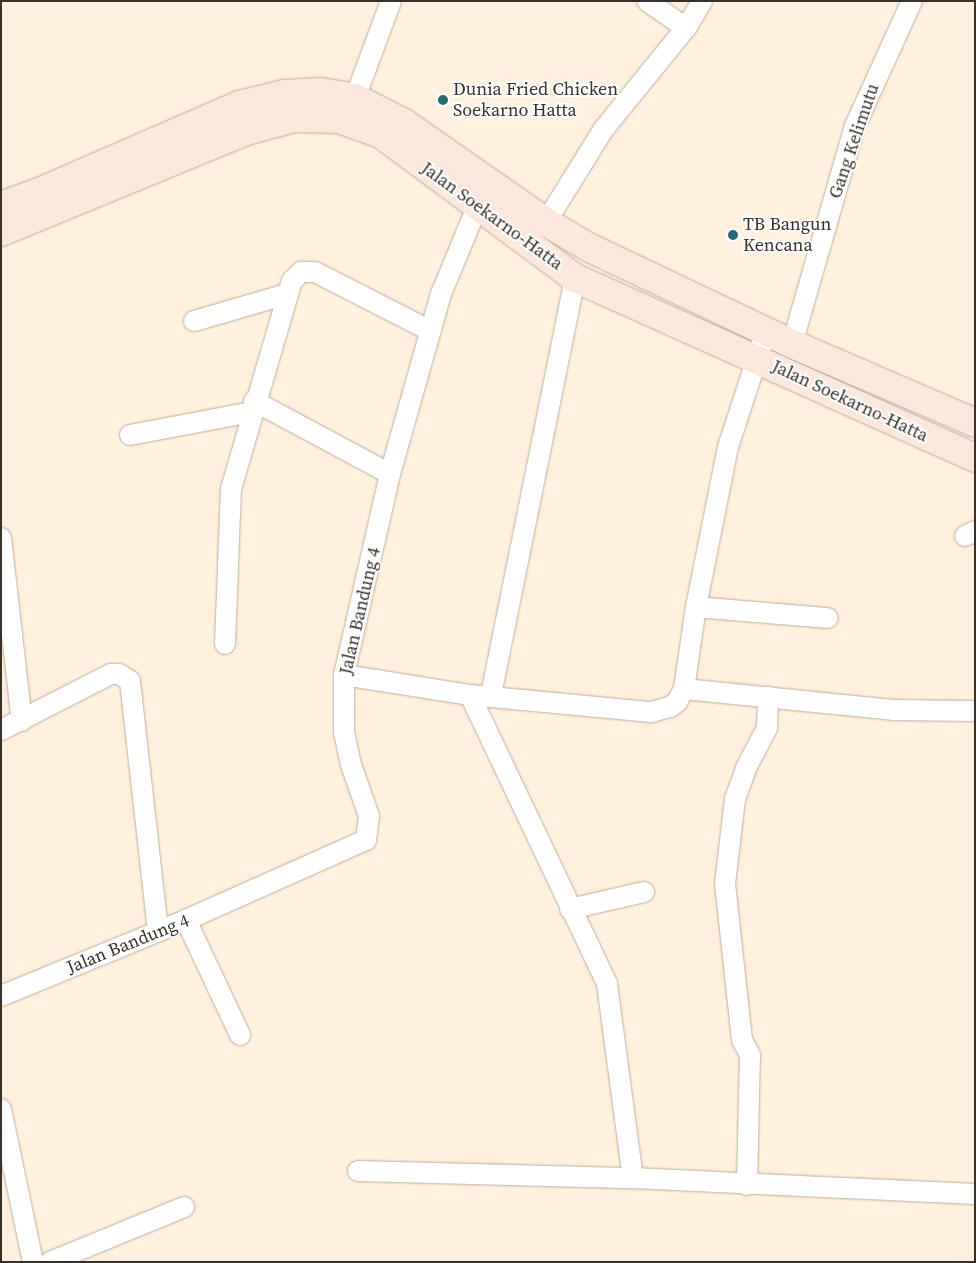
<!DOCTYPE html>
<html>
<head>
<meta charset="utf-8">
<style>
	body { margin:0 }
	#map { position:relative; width:976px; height:1263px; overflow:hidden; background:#fff1de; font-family:"Source Serif 4",serif }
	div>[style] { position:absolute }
	.roads { filter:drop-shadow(0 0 1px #bdb09f) drop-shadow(0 0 1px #bdb09f) }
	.street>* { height:20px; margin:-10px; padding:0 10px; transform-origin:10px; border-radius:10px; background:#fff }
	.secondary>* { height:28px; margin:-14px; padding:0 14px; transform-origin:14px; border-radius:14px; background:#fbe7dc }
	.dots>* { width:14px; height:14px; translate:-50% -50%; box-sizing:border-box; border:2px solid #fff; border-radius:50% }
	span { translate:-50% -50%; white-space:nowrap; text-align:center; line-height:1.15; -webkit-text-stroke:4px #fff; paint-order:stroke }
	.poi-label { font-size:18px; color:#363129 }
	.left { translate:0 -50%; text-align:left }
	.street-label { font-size:18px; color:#363129 }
	.frame { position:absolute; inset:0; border:2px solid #363129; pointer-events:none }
</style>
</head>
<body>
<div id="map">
	<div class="roads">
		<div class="street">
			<div style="left:647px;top:1px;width:47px;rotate:34.7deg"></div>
			<div style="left:355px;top:98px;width:103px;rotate:-69.6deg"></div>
			<div style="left:546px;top:222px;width:108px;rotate:-58.2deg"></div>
			<div style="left:603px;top:130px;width:132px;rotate:-50.9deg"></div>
			<div style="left:686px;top:28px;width:31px;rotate:-59deg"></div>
			<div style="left:194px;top:321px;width:97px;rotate:-16.2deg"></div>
			<div style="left:792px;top:344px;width:227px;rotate:-73.9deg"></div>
			<div style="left:855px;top:126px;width:137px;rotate:-65.5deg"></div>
			<div style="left:254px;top:401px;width:154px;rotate:28.2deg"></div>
			<div style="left:130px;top:435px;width:124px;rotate:-10.7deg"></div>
			<div style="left:965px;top:536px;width:11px;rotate:-27deg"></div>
			<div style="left:1px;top:538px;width:184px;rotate:83.5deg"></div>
			<div style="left:696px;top:607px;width:132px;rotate:4.8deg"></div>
			<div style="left:225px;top:644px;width:155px;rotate:-87.8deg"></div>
			<div style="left:231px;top:489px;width:217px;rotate:-73.7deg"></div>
			<div style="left:292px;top:281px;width:13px;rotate:-45deg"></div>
			<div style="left:301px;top:272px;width:14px"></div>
			<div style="left:315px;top:272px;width:130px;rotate:27deg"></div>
			<div style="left:344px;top:675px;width:128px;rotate:9deg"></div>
			<div style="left:470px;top:695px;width:182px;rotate:5.4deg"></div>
			<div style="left:651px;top:712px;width:20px;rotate:-15deg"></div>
			<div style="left:670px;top:707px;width:9px;rotate:-36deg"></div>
			<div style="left:677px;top:702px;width:15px;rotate:-62deg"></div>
			<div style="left:684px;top:689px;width:83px;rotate:-81.7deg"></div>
			<div style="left:696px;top:607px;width:163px;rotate:-78.7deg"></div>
			<div style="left:728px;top:447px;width:122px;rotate:-71.9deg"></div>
			<div style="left:684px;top:689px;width:210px;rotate:5.7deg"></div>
			<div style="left:893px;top:710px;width:82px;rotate:0.7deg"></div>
			<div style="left:470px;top:695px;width:320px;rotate:64.6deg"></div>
			<div style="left:607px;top:984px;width:196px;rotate:82.4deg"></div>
			<div style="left:633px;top:1178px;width:342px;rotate:2.7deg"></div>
			<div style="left:491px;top:695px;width:425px;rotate:-78.6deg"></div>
			<div style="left:1px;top:730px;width:123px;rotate:-27deg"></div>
			<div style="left:111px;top:674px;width:8px"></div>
			<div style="left:119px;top:674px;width:13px;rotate:32deg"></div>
			<div style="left:130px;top:681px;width:252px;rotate:83.6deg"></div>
			<div style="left:570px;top:909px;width:76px;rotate:-12.9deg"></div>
			<div style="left:186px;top:920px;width:127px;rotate:64.8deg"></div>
			<div style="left:1px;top:996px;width:200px;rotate:-22.3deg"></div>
			<div style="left:186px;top:920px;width:197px;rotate:-24deg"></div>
			<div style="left:366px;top:840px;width:24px;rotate:-83deg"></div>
			<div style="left:369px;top:816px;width:54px;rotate:-109.4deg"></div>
			<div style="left:351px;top:765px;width:33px;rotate:-102deg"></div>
			<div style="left:344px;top:733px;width:58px;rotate:-90deg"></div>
			<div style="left:344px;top:675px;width:206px;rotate:-77.1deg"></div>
			<div style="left:390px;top:474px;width:187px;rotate:-74.2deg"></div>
			<div style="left:441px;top:294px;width:94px;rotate:-67.5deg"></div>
			<div style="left:1px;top:1109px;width:156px;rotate:78.2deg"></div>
			<div style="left:358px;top:1171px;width:275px;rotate:1.5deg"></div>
			<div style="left:747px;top:1185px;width:130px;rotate:-88.7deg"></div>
			<div style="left:750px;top:1055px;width:17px;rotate:-118deg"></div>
			<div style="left:742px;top:1040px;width:157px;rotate:-96.2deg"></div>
			<div style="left:725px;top:884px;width:86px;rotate:-83.3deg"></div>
			<div style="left:735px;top:799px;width:33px;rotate:-70deg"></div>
			<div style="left:746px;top:768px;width:45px;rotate:-62.3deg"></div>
			<div style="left:767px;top:728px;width:31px;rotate:-88deg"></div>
			<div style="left:50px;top:1262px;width:145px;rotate:-22.3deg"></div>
		</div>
		<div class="secondary">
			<div style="left:1px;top:206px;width:40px;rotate:-20.2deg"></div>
			<div style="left:39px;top:192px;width:218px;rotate:-23.5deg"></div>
			<div style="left:239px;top:105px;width:46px;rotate:-13.7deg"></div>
			<div style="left:284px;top:94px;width:37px;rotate:-3deg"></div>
			<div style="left:321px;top:92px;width:35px;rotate:10deg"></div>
			<div style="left:355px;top:98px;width:55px;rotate:27deg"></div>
			<div style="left:404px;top:123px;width:173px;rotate:34.9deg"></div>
			<div style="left:546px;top:222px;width:49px;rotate:30.8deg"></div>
			<div style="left:588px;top:247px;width:226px;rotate:25.4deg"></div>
			<div style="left:792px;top:344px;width:199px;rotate:23.3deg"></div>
			<div style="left:1px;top:232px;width:265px;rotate:-22.4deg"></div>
			<div style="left:246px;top:131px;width:50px;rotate:-15.2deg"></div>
			<div style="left:294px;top:118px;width:45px;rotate:1.3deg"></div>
			<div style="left:339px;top:119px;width:45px;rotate:19.7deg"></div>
			<div style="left:381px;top:134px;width:242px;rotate:36.6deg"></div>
			<div style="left:575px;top:278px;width:439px;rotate:24.2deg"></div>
		</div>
	</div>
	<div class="dots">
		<div style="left:443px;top:100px;background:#226d74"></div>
		<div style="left:733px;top:235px;background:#226d74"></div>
	</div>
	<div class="poi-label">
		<span class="left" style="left:453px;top:100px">Dunia Fried Chicken<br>Soekarno Hatta</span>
		<span class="left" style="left:743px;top:235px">TB Bangun<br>Kencana</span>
	</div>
	<div class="street-label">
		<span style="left:854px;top:141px;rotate:-71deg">Gang Kelimutu</span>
		<span style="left:492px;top:216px;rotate:36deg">Jalan Soekarno-Hatta</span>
		<span style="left:850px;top:401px;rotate:25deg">Jalan Soekarno-Hatta</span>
		<span style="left:360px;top:611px;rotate:-77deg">Jalan Bandung 4</span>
		<span style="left:128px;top:944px;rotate:-22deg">Jalan Bandung 4</span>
	</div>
	<div class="frame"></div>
</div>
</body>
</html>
